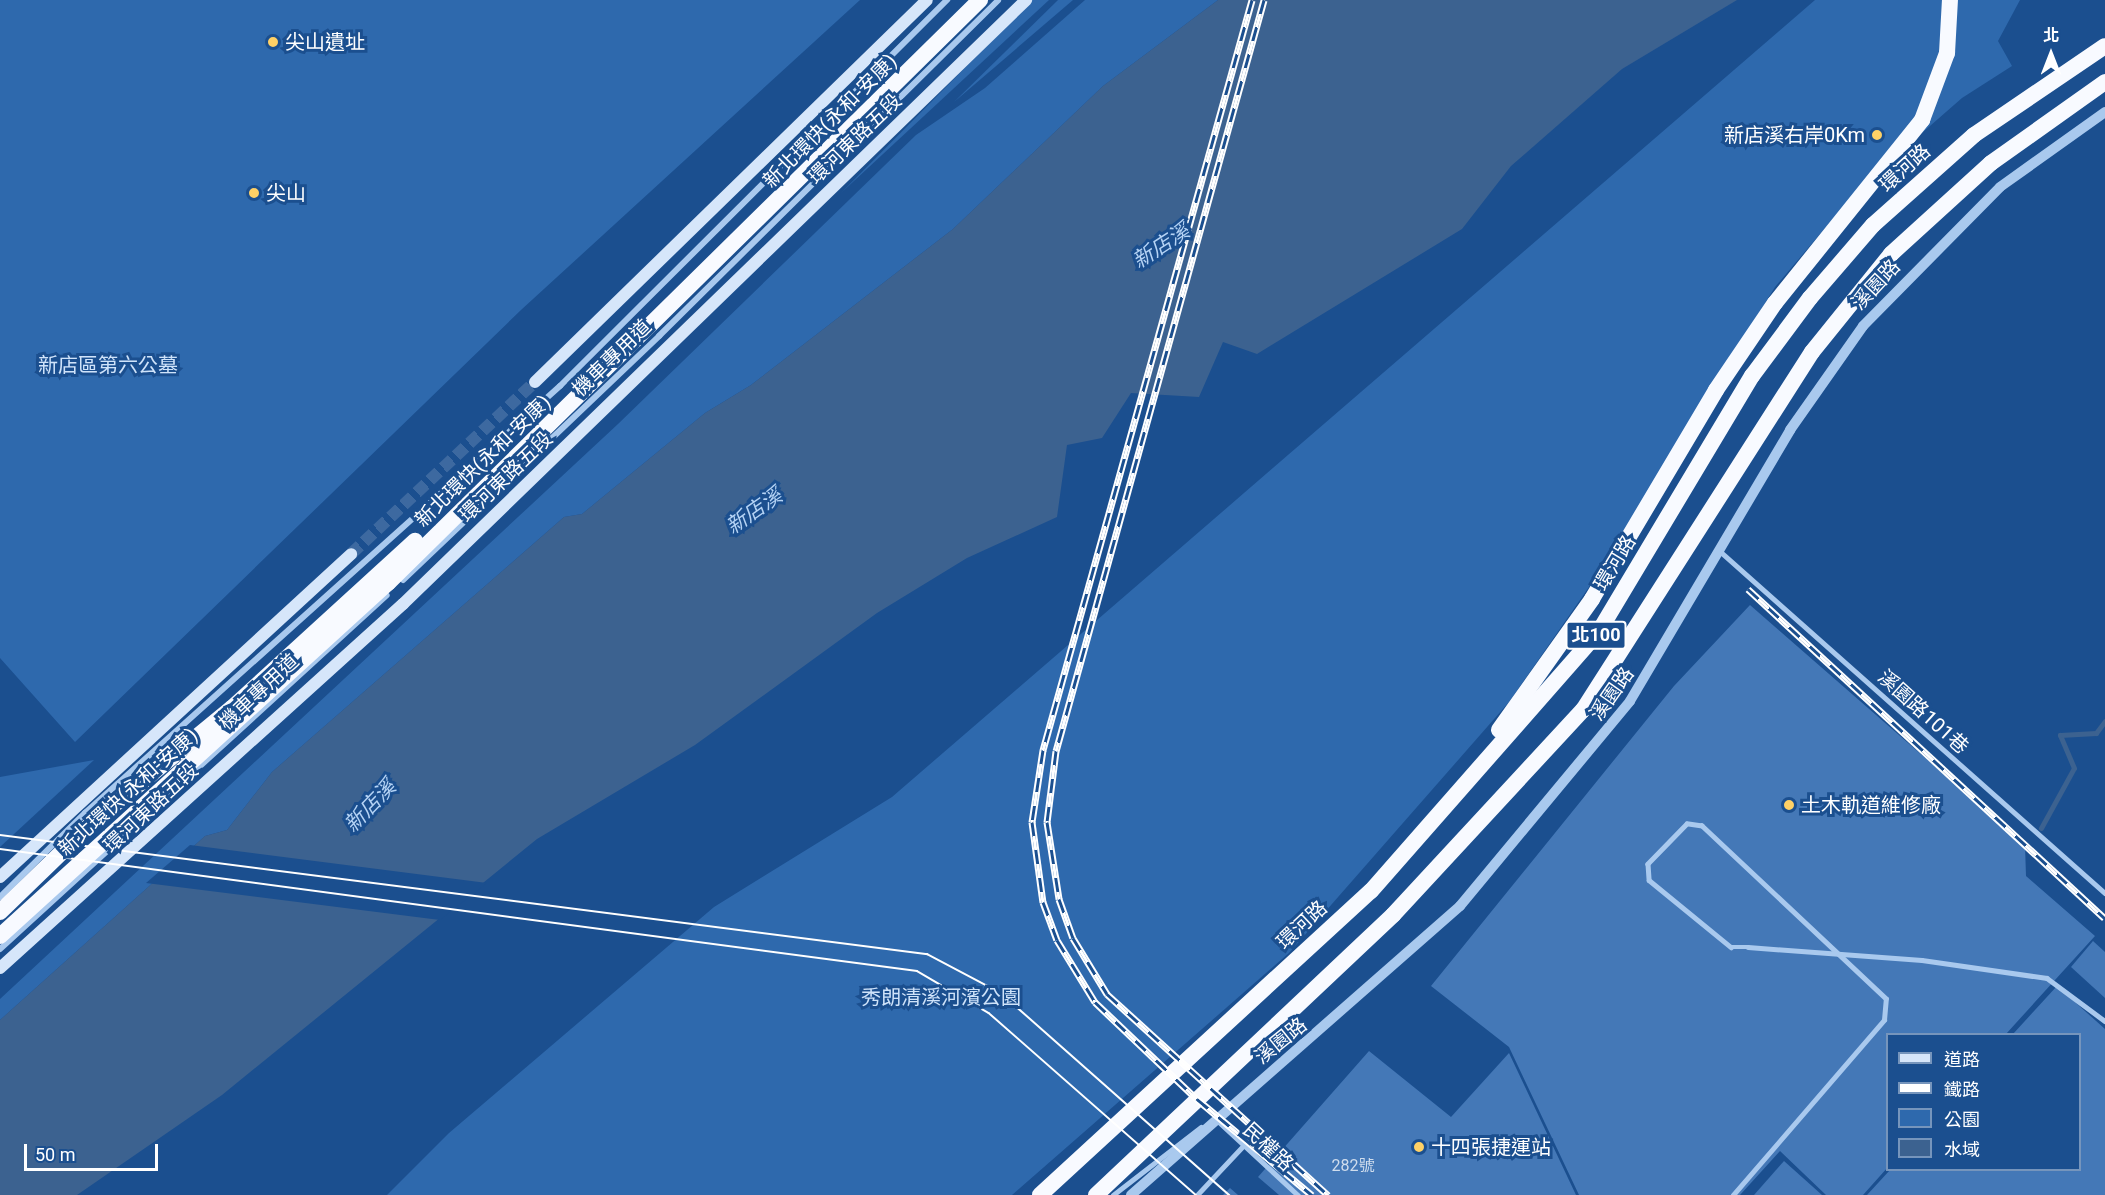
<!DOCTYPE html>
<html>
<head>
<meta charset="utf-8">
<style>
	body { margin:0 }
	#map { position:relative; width:2105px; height:1195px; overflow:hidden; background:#1b4f8f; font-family:Roboto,"Noto Sans TC",sans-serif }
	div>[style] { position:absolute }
	.green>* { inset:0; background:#2e69ad }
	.water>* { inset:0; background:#3c6290 }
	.pier>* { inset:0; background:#1b4f8f }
	.stream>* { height:5px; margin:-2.5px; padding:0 2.5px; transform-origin:2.5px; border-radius:2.5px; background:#3c6290 }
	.building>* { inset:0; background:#4478b7 }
	.secondary-tunnel>* { height:12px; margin-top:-6px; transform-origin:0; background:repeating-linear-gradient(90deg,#3d69a0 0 12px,transparent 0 18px) }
	.service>* { height:4.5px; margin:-2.25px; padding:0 2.25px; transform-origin:2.25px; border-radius:2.25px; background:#a9c9ee }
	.minor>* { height:6px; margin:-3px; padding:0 3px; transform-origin:3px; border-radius:3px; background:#a9c9ee }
	.tertiary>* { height:10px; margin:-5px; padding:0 5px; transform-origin:5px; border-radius:5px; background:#a9c9ee }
	.secondary>* { height:12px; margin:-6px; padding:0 6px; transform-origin:6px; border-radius:6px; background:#d6e6fa }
	.trunk>* { height:16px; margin:-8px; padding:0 8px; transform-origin:8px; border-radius:8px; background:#f8faff }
	.tram>* { height:1.5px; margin:-0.75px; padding:0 0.75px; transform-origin:0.75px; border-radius:0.75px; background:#fff }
	.rail>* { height:7px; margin-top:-3.5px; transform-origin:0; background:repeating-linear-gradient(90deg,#1b4f8f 0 14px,#fff 0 28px); box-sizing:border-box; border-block:2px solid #fff }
	.dots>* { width:16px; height:16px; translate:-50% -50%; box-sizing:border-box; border:3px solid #1b4f8f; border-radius:50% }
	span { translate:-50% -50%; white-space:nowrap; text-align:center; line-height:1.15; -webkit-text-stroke:6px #1b4f8f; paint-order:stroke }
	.number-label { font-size:16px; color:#d0dded }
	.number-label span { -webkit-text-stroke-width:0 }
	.shield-label span { padding:2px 4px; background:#1b4f8f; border:2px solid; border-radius:4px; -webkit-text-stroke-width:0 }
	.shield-label { font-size:18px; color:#fff; font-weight:700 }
	.poi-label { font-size:20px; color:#fff }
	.left { translate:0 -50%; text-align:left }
	.right { translate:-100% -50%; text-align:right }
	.street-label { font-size:20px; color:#fff }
	.park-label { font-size:20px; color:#cfe3fa }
	.water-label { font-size:21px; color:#b5d3f5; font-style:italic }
	.legend { position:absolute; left:1886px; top:1033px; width:195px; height:138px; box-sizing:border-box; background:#1b4f8f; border:2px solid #7695bc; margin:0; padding:8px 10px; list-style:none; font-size:18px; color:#fff }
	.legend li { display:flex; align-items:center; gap:12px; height:30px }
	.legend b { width:30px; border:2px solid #7695bc }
	.north { position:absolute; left:2021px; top:24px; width:60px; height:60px; -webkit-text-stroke:4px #1b4f8f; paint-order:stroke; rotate:0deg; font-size:16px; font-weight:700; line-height:24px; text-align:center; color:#fff }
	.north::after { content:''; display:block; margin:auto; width:21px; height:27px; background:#fff; clip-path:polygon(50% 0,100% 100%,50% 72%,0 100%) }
	.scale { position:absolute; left:24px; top:1144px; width:134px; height:27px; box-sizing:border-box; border:3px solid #fff; border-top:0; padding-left:8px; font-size:18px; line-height:21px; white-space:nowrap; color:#fff; -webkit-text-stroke:4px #1b4f8f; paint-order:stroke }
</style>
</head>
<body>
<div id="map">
	<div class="green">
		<div style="clip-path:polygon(0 0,860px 0,521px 310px,75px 742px,0 658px)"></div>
		<div style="clip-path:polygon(1032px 0,1049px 0,841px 193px)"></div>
		<div style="clip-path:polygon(1058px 0,1073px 0,954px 102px)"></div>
		<div style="clip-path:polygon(1085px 0,1218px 0,1103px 86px,953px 229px,751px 385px,705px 413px,582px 514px,564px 517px,272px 772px,227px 830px,205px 836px,0 1020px,0 999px,618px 424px,916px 135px,985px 88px)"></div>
		<div style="clip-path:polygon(1815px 0,2020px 0,1998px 41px,2012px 66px,1962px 98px,1859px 188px,1775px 287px,1589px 587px,1509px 702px,1289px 953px,1012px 1195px,387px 1195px,449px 1133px,714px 907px,892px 797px)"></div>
		<div style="clip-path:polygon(94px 760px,0 847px,0 777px)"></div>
	</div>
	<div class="water">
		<div style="clip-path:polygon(1218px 0,1737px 0,1622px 69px,1511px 166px,1462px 229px,1257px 354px,1223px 342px,1199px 397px,1131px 393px,1102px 438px,1067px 445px,1057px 517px,967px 558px,877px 613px,695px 745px,537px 839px,222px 1095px,77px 1195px,0 1195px,0 1020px,205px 836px,227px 830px,272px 772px,564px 517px,582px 514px,705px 413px,751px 385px,953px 229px,1103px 86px)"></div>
	</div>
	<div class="pier">
		<div style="clip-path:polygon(190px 845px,487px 883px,440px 920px,146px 883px)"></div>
	</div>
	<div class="stream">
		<div style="left:2041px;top:828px;width:68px;rotate:-61.2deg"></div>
		<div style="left:2074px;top:768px;width:36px;rotate:-113deg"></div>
		<div style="left:2060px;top:735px;width:36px;rotate:-3deg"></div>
		<div style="left:2096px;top:733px;width:15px;rotate:-53deg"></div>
	</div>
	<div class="building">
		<div style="clip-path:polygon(1750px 605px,2025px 845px,2026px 876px,2095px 936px,2006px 1034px,1888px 1034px,1888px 1167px,1863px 1195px,1826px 1195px,1780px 1151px,1740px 1195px,1579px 1195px,1509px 1047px,1431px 986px,1674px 686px)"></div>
		<div style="clip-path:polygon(2093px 941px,2105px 952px,2105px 998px,2071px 967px)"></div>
		<div style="clip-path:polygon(2057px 986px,2105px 1029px,2105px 1195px,1867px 1195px,1890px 1170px,2080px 1170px,2080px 1034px,2013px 1034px)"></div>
		<div style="clip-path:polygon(1369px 1051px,1451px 1117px,1509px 1053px,1576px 1195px,1279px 1195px,1258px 1177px)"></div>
		<div style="clip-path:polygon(1784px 1161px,1822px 1195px,1754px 1195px)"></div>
		<div style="clip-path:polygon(1230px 1188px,1238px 1195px,1223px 1195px)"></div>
	</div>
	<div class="secondary-tunnel">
		<div style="left:351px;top:554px;width:252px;rotate:-43.1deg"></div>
	</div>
	<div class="service">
		<div style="left:1722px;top:553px;width:512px;rotate:41.6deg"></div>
		<div style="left:1218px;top:1121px;width:109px;rotate:42.8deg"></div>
		<div style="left:1113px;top:1195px;width:111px;rotate:-37.7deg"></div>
		<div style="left:1197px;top:1195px;width:69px;rotate:-46.8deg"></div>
		<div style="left:1733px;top:1195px;width:231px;rotate:-49.2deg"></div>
		<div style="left:1884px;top:1020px;width:21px;rotate:-85deg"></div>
		<div style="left:1886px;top:999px;width:253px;rotate:-136.8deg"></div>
		<div style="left:1702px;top:826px;width:15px;rotate:-172deg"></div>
		<div style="left:1687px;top:824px;width:56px;rotate:134.3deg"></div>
		<div style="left:1648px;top:864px;width:16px;rotate:86deg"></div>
		<div style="left:1649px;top:880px;width:106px;rotate:39.3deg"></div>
		<div style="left:1731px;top:947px;width:17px"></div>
		<div style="left:1748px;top:947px;width:174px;rotate:4.3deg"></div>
		<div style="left:1922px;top:960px;width:126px;rotate:8.2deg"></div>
		<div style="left:2047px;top:978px;width:72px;rotate:36.6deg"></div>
	</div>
	<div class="minor">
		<div style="left:403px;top:580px;width:354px;rotate:-43.6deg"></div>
		<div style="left:659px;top:336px;width:477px;rotate:-44.7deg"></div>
		<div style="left:0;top:897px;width:120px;rotate:-44.7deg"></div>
		<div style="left:85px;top:813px;width:639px;rotate:-41.95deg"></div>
		<div style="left:560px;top:386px;width:547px;rotate:-44.93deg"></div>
		<div style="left:0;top:949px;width:524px;rotate:-42.45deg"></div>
	</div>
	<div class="tertiary">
		<div style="left:1131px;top:1195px;width:438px;rotate:-41.3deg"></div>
		<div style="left:1460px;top:906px;width:266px;rotate:-50.3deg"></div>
		<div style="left:1630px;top:701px;width:315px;rotate:-59.4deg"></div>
		<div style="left:1790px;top:430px;width:127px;rotate:-54.9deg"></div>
		<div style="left:1863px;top:326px;width:195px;rotate:-45.4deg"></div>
		<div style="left:2000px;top:187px;width:129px;rotate:-35.5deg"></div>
	</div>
	<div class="secondary">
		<div style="left:535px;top:382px;width:547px;rotate:-44.26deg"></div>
		<div style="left:0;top:877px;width:477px;rotate:-42.6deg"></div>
		<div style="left:0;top:968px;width:543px;rotate:-42.09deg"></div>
		<div style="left:403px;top:604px;width:868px;rotate:-44.11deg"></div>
	</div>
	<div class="trunk">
		<div style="left:1499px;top:730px;width:161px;rotate:-54.6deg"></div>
		<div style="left:1592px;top:599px;width:243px;rotate:-59.3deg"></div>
		<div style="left:1716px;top:390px;width:105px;rotate:-55.9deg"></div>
		<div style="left:1775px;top:303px;width:235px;rotate:-51.2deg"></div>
		<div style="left:1922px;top:120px;width:72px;rotate:-69.5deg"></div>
		<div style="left:1947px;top:53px;width:53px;rotate:-86.8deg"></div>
		<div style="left:0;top:912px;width:129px;rotate:-44.1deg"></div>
		<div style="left:93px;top:822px;width:180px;rotate:-39.4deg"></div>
		<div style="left:232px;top:708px;width:248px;rotate:-42.4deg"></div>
		<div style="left:0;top:936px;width:525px;rotate:-42.3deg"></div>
		<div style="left:388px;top:583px;width:831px;rotate:-44.56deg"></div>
		<div style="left:1040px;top:1195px;width:449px;rotate:-42.6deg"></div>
		<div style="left:1371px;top:891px;width:344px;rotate:-48.7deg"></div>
		<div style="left:1598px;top:633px;width:300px;rotate:-59.1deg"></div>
		<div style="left:1752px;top:376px;width:97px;rotate:-53.4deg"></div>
		<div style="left:1810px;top:298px;width:96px;rotate:-49.2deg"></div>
		<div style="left:1873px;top:225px;width:135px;rotate:-41.7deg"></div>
		<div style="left:1974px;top:135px;width:158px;rotate:-34.2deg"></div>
		<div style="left:1096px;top:1195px;width:408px;rotate:-43.3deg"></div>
		<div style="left:1393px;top:915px;width:280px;rotate:-47.2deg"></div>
		<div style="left:1583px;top:710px;width:425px;rotate:-57.4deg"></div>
		<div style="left:1812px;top:352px;width:126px;rotate:-51.1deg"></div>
		<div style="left:1891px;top:254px;width:135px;rotate:-42.3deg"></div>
		<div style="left:1991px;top:163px;width:140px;rotate:-35.4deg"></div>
	</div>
	<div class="tram">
		<div style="left:0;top:835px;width:935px;rotate:7.32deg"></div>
		<div style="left:927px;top:954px;width:84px;rotate:27.8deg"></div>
		<div style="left:1001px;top:993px;width:305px;rotate:41.5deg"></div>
		<div style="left:0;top:849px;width:925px;rotate:7.58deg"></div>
		<div style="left:917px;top:971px;width:83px;rotate:30.3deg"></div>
		<div style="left:989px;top:1013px;width:276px;rotate:41.3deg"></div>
	</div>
	<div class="rail">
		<div style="left:1252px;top:0;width:779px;rotate:105.57deg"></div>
		<div style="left:1043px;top:750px;width:73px;rotate:98.7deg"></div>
		<div style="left:1032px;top:822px;width:81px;rotate:82.2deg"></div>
		<div style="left:1043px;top:902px;width:40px;rotate:69.8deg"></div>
		<div style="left:1057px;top:940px;width:73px;rotate:58.5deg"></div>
		<div style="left:1095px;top:1002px;width:141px;rotate:43.6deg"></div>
		<div style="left:1197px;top:1099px;width:150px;rotate:39.9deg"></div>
		<div style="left:1264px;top:0;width:779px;rotate:105.48deg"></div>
		<div style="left:1056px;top:751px;width:72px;rotate:97.2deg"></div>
		<div style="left:1047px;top:822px;width:78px;rotate:81.1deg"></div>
		<div style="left:1059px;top:899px;width:41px;rotate:70.3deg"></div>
		<div style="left:1073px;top:938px;width:66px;rotate:58.7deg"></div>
		<div style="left:1107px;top:994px;width:299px;rotate:42.3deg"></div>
		<div style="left:1748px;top:589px;width:485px;rotate:42.7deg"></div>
	</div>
	<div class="dots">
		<div style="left:273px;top:42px;background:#ffd166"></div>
		<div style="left:1877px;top:135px;background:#ffd166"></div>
		<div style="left:254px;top:193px;background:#ffd166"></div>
		<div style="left:1789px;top:805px;background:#ffd166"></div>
		<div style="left:1419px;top:1147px;background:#ffd166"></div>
	</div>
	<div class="number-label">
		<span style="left:1353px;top:1166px">282號</span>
	</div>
	<div class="shield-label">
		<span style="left:1596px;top:635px">北100</span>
	</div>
	<div class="poi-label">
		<span class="left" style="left:285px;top:42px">尖山遺址</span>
		<span class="right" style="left:1865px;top:135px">新店溪右岸0Km</span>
		<span class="left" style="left:266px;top:193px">尖山</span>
		<span class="left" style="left:1801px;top:805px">土木軌道維修廠</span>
		<span class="left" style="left:1431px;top:1147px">十四張捷運站</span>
	</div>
	<div class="street-label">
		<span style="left:830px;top:121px;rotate:-45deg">新北環快(永和-安康)</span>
		<span style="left:855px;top:139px;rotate:-44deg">環河東路五段</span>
		<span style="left:1905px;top:168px;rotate:-42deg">環河路</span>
		<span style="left:1876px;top:285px;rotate:-47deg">溪園路</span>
		<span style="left:612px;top:358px;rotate:-44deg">機車專用道</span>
		<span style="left:483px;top:461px;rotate:-44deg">新北環快(永和-安康)</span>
		<span style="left:506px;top:477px;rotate:-44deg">環河東路五段</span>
		<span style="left:1615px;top:563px;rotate:-59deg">環河路</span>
		<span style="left:259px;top:692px;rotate:-43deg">機車專用道</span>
		<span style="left:1612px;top:694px;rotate:-55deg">溪園路</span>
		<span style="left:1923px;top:712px;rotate:42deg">溪園路101巷</span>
		<span style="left:128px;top:792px;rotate:-42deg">新北環快(永和-安康)</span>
		<span style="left:151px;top:808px;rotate:-43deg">環河東路五段</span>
		<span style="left:1302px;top:925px;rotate:-43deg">環河路</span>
		<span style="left:1281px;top:1041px;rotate:-39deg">溪園路</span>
		<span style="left:1268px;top:1147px;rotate:43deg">民權路</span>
	</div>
	<div class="park-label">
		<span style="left:108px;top:365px">新店區第六公墓</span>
		<span style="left:941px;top:997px">秀朗清溪河濱公園</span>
	</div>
	<div class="water-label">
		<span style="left:1161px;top:246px;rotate:-33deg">新店溪</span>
		<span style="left:754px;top:511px;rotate:-35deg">新店溪</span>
		<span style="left:370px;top:806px;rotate:-46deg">新店溪</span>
	</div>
	<ul class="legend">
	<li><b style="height:8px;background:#d6e6fa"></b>道路</li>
	<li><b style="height:8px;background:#fff"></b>鐵路</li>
	<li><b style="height:16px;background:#2e69ad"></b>公園</li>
	<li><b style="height:16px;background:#3c6290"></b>水域</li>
	</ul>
	<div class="north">北</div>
	<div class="scale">50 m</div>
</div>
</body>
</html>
